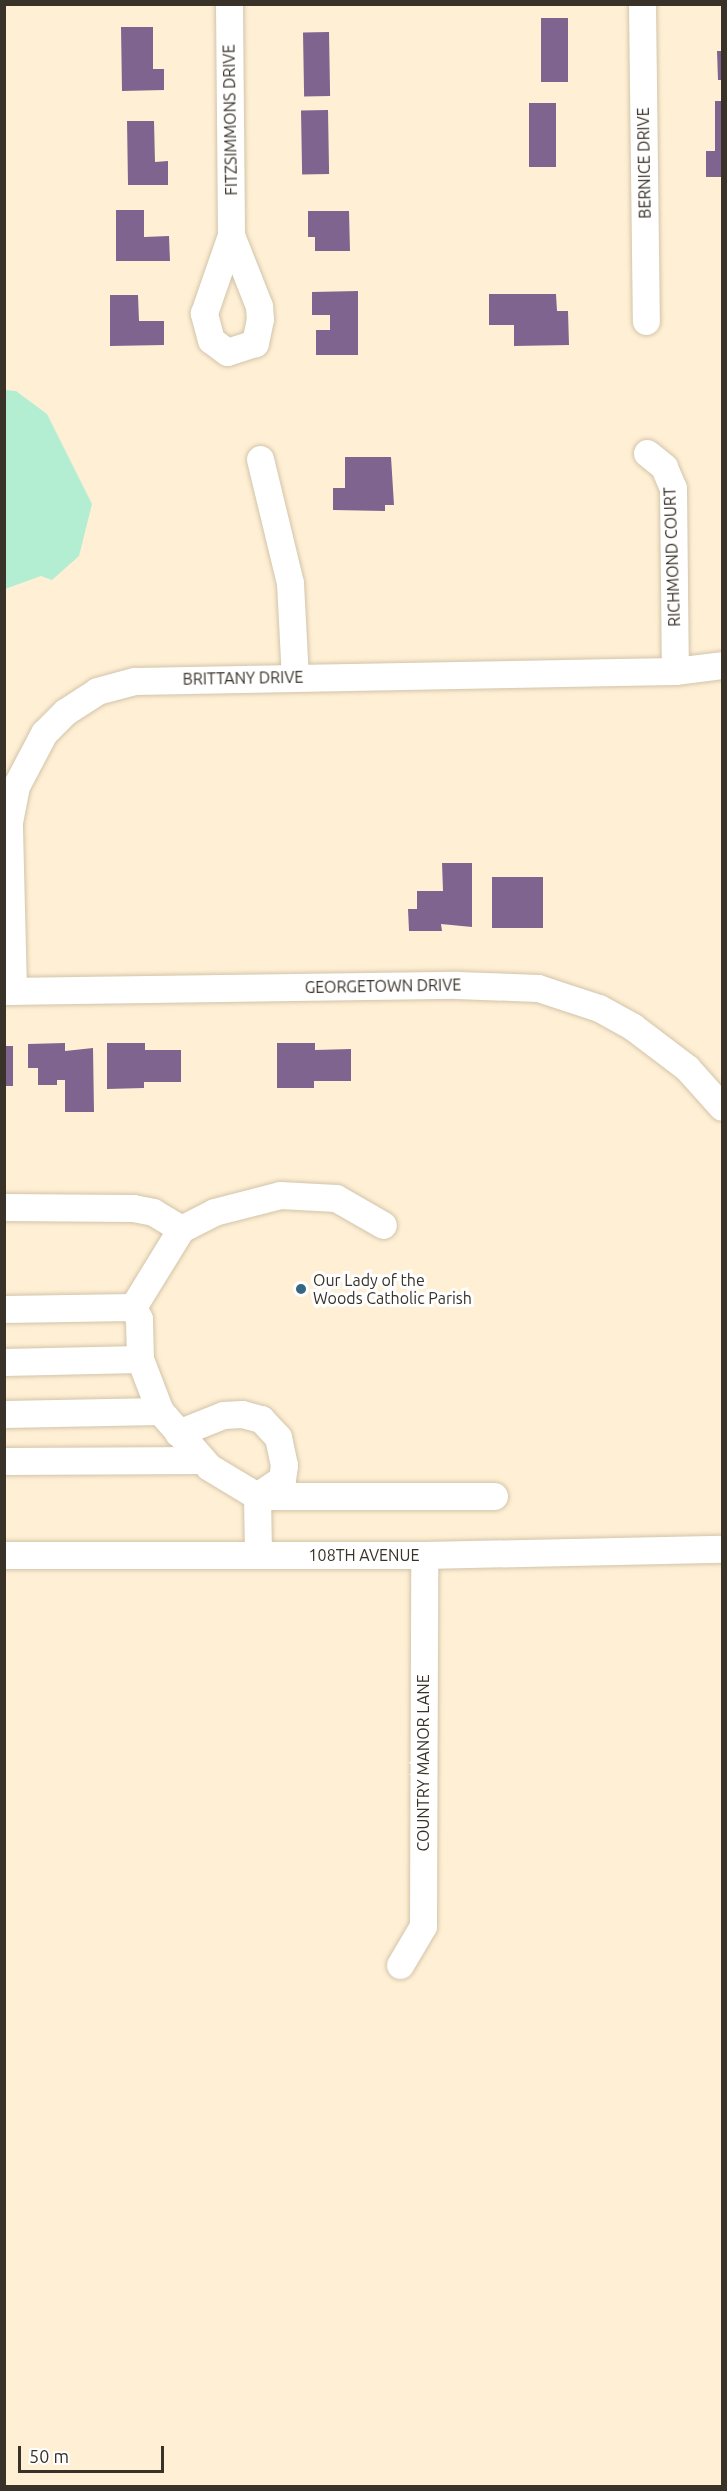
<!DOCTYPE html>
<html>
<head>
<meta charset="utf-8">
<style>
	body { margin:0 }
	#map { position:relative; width:727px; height:2491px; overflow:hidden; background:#fff0d5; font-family:Ubuntu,sans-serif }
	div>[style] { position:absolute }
	.green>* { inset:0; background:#b3eed2 }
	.building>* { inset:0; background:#7f6490; transform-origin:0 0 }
	.roads { filter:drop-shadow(0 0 2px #d2c4aa) drop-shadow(0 0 2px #d2c4aa) }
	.minor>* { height:27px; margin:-13.5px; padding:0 13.5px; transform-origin:13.5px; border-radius:13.5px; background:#fff }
	.dots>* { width:16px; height:16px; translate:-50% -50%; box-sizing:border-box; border:3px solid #fff; border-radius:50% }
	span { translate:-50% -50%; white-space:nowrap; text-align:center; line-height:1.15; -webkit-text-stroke:6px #fff; paint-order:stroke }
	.street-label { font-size:16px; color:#383228 }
	.poi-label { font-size:16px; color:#383228 }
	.left { translate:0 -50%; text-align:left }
	.frame { position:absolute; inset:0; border:6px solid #383228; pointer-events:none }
	.scale { position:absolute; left:18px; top:2446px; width:146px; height:27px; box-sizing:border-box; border:3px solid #383228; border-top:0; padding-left:8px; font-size:18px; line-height:21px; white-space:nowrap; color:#383228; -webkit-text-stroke:4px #fff; paint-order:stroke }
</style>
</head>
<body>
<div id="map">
	<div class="green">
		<div style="clip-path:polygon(5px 390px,16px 391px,47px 414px,92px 504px,79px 556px,52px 580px,41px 576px,5px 589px)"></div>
	</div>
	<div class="building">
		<div style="left:541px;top:18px;width:27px;height:64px"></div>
		<div style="clip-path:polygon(121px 27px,153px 27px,153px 69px,164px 69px,164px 90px,122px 91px)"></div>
		<div style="left:329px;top:32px;width:64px;height:26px;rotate:89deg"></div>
		<div style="clip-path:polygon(717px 51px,722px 51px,722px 80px,718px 80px)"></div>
		<div style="clip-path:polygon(715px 101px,722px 101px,722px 177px,706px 177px,706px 151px,715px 151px)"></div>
		<div style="left:529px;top:103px;width:27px;height:64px"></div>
		<div style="left:328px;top:110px;width:64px;height:27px;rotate:89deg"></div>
		<div style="clip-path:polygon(127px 121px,154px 121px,155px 162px,168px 161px,168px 185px,128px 185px)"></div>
		<div style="clip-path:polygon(116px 210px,144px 210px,144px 237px,169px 236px,170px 261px,116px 261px)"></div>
		<div style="clip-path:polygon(308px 211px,349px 211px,350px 251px,315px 251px,315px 237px,308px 237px)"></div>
		<div style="clip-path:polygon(358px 291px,358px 355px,316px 355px,316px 330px,330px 330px,330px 315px,312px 315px,312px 292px)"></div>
		<div style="clip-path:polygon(489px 294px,556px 294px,557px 311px,568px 311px,569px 345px,514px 346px,514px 325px,489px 325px)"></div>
		<div style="clip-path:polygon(110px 295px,138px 295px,139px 321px,164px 321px,164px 345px,110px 346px)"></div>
		<div style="clip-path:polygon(345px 457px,391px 457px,394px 505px,385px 505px,385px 511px,333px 510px,333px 488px,345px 488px)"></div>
		<div style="clip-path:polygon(442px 863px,472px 863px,472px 927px,441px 924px,442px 931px,409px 931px,408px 909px,417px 909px,417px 891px,443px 891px)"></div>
		<div style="left:492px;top:877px;width:51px;height:51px"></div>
		<div style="clip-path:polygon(65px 1043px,65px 1051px,93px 1048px,94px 1112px,65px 1112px,65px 1080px,57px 1080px,57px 1085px,38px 1085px,38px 1068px,28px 1068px,28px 1044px)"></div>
		<div style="clip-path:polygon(107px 1043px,145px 1043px,145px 1050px,181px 1050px,181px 1082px,144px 1082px,144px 1088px,107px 1089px)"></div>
		<div style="clip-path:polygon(277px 1043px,315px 1043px,315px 1050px,351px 1049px,351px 1081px,314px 1081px,314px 1088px,277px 1088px)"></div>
		<div style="left:4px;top:1046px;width:9px;height:40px"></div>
	</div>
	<div class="roads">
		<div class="minor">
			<div style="left:229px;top:4px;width:231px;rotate:89.5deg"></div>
			<div style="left:231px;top:235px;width:76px;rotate:68.5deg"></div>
			<div style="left:259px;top:306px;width:13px;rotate:86deg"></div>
			<div style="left:260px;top:319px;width:25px;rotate:102deg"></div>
			<div style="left:255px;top:343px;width:29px;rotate:162deg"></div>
			<div style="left:227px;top:352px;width:20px;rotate:-143deg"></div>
			<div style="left:211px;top:340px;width:28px;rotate:-105deg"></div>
			<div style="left:204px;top:313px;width:83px;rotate:-70.9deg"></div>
			<div style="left:642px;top:4px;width:317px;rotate:89.3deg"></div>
			<div style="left:647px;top:453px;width:22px;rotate:39deg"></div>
			<div style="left:664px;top:467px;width:23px;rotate:67deg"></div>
			<div style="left:673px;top:488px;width:183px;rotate:89.4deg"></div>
			<div style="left:260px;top:459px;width:128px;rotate:76.4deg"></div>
			<div style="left:290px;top:583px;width:94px;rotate:87deg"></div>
			<div style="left:4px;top:991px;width:453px;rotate:-0.8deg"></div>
			<div style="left:457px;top:985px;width:81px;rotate:2.1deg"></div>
			<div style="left:538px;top:988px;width:64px;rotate:18.2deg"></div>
			<div style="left:599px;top:1008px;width:39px;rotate:29deg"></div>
			<div style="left:633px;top:1027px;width:68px;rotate:37.2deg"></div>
			<div style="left:687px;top:1068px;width:52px;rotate:48.1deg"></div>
			<div style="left:13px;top:991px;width:169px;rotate:-91.4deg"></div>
			<div style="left:9px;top:822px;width:37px;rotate:-79deg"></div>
			<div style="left:16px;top:786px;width:60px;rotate:-62.2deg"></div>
			<div style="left:44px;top:733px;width:30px;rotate:-45deg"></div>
			<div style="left:65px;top:712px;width:38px;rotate:-33deg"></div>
			<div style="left:97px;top:691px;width:39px;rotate:-15deg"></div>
			<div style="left:135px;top:681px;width:540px;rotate:-1.06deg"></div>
			<div style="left:675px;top:671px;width:47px;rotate:-7.3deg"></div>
			<div style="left:4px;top:1207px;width:129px;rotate:0.4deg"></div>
			<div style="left:133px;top:1208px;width:20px;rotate:11deg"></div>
			<div style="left:153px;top:1212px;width:33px;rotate:31deg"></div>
			<div style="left:133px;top:1307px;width:92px;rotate:-58.4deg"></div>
			<div style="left:181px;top:1229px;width:37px;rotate:-27deg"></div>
			<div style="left:214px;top:1212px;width:68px;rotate:-14.4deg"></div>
			<div style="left:280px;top:1195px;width:56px;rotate:3.1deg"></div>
			<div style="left:336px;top:1198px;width:54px;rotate:29.9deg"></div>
			<div style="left:4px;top:1309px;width:129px;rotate:-0.9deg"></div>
			<div style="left:133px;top:1307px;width:13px;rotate:63deg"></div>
			<div style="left:139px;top:1319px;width:40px;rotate:88.6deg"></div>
			<div style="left:140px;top:1359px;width:56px;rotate:69deg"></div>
			<div style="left:160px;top:1411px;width:74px;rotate:48.8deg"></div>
			<div style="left:209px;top:1467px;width:56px;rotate:31.1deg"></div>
			<div style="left:257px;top:1496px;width:59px;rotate:89deg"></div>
			<div style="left:4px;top:1362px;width:136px;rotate:-1.3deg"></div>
			<div style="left:4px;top:1414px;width:156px;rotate:-1.1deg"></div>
			<div style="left:178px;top:1433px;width:48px;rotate:-21.8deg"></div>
			<div style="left:223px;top:1415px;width:19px;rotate:-3deg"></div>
			<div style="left:242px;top:1414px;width:20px;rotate:15deg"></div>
			<div style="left:261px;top:1419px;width:25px;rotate:47deg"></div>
			<div style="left:278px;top:1437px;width:29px;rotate:78deg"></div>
			<div style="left:284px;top:1465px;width:14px;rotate:98deg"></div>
			<div style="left:282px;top:1479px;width:30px;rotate:146deg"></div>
			<div style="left:4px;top:1461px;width:198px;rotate:-0.3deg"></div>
			<div style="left:257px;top:1496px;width:237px"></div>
			<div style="left:4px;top:1555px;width:420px"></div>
			<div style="left:424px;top:1555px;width:298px;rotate:-1.2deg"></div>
			<div style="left:400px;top:1965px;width:45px;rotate:-59.5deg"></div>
			<div style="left:423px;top:1926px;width:371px;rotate:-89.8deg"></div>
		</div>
	</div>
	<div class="dots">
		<div style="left:301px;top:1289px;background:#346784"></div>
	</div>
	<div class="street-label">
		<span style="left:230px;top:120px;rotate:-91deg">FITZSIMMONS DRIVE</span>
		<span style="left:644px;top:163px;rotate:-91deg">BERNICE DRIVE</span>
		<span style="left:672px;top:557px;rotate:-92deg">RICHMOND COURT</span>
		<span style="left:243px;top:678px;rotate:-1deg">BRITTANY DRIVE</span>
		<span style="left:383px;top:986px;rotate:-1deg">GEORGETOWN DRIVE</span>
		<span style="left:364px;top:1555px">108TH AVENUE</span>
		<span style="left:423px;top:1763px;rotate:-90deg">COUNTRY MANOR LANE</span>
	</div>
	<div class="poi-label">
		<span class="left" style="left:313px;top:1289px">Our Lady of the<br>Woods Catholic Parish</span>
	</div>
	<div class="frame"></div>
	<div class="scale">50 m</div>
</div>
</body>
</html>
